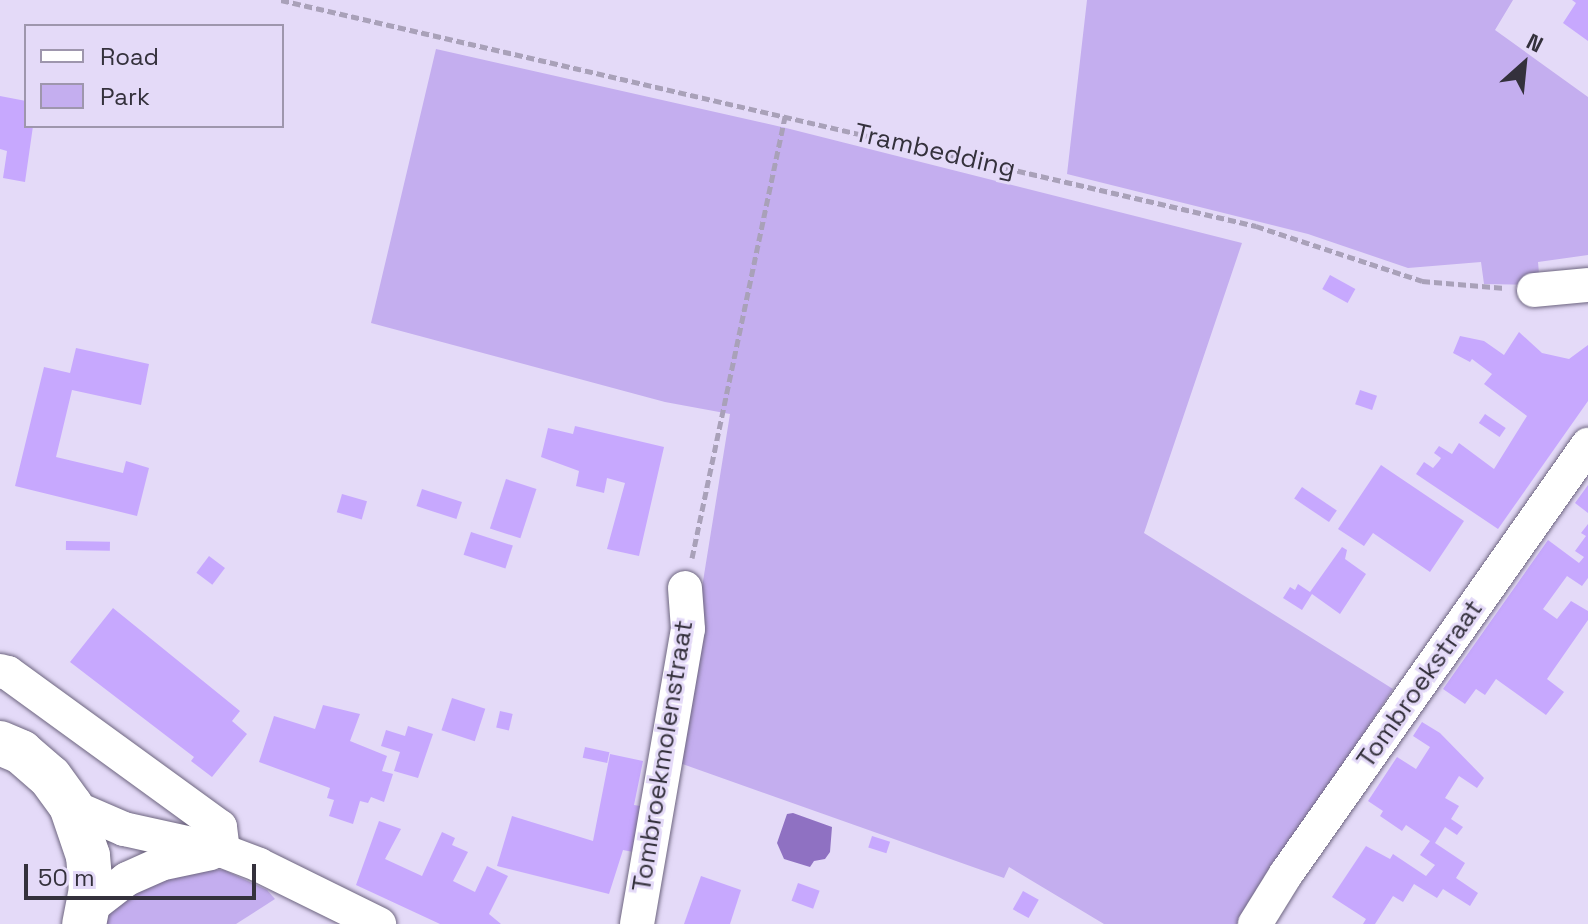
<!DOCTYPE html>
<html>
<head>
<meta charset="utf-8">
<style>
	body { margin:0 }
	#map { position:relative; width:1588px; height:924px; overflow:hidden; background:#e4daf8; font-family:"Space Grotesk",sans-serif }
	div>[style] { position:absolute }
	.green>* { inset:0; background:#c4aeef }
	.water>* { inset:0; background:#8f71c2 }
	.building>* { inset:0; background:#c7a8fe; transform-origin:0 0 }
	.path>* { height:5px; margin-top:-2.5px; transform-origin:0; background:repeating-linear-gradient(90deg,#a9a1b9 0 8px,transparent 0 12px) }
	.roads { filter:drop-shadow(0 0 2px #6d657f) drop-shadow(0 0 2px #6d657f) }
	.minor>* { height:34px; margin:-17px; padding:0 17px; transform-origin:17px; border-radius:17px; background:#fff }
	.major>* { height:44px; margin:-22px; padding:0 22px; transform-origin:22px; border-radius:22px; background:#fff }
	span { translate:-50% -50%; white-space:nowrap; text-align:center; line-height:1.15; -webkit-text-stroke:6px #e4daf8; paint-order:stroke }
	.street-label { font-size:26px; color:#34313c }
	.legend { position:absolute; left:24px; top:24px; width:260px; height:104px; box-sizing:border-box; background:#e4daf8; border:2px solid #9e96ad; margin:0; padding:10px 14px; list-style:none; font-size:24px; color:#34313c }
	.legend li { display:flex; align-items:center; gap:16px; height:40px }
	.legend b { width:40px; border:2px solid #9e96ad }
	.north { position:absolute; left:1484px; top:24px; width:80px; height:80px; -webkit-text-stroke:6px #e4daf8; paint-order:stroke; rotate:27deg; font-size:22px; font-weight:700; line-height:32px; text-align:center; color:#34313c }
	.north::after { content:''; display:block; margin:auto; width:28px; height:36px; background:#34313c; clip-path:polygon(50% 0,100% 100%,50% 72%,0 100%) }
	.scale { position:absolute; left:24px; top:864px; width:232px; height:36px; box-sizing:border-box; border:4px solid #34313c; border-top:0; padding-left:10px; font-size:24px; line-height:28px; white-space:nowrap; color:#34313c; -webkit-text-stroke:6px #e4daf8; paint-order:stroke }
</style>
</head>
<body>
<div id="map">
	<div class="green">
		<div style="clip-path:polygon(1087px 0,1513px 0,1495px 30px,1588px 97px,1588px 255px,1538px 262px,1540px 285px,1484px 284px,1481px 262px,1408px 268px,1308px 234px,1067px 174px)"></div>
		<div style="clip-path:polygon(436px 49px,786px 128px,1242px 243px,1144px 533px,1393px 689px,1237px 924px,1104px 924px,1009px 867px,1004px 878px,674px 761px,730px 414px,665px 402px,371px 323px)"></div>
		<div style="clip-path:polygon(187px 870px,224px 870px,267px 890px,275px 899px,236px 924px,102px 924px,107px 912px,121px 896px)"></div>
	</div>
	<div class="water">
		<div style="clip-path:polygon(793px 813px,832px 827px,830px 852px,825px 859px,814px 861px,810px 867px,784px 859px,777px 843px,787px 814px)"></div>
	</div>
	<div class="building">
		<div style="clip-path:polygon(1572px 0,1588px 0,1588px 41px,1563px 23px,1576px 3px)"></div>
		<div style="clip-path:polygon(0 96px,26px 101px,26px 126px,33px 126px,25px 182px,3px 178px,7px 151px,0 149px)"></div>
		<div style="left:1330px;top:275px;width:29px;height:16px;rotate:29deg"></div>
		<div style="clip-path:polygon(1519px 332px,1542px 353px,1569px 359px,1588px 345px,1588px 401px,1498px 529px,1416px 474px,1424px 462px,1433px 468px,1439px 461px,1441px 458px,1434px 453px,1439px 446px,1452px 454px,1459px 443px,1494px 469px,1527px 416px,1484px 384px,1492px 374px,1472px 359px,1470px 362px,1453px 353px,1460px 336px,1484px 341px,1504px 355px)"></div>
		<div style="clip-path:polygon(76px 348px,149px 364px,141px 405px,72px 390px,56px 457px,123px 473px,126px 461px,149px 468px,137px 516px,15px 486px,44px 367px,70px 373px)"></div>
		<div style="left:1360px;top:390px;width:18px;height:15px;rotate:19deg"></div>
		<div style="left:1485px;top:414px;width:25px;height:11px;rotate:34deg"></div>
		<div style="clip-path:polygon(575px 426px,664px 447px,639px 556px,607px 549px,625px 483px,607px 478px,604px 493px,576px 486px,579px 471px,541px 457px,548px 428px,573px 434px)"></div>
		<div style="clip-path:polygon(1381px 465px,1464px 521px,1430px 572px,1373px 533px,1364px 546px,1338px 529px)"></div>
		<div style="left:506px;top:479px;width:32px;height:52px;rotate:18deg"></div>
		<div style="clip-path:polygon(1588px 485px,1588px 513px,1575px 503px)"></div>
		<div style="left:1302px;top:487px;width:42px;height:14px;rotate:34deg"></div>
		<div style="left:422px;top:489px;width:42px;height:18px;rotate:18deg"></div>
		<div style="left:342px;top:494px;width:26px;height:19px;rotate:16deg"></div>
		<div style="clip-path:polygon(1588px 524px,1588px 578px,1582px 586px,1567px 576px,1543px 609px,1557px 619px,1571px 601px,1588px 611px,1588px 620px,1547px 679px,1564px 692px,1546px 715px,1496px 679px,1485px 695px,1476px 689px,1465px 704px,1443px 689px,1548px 540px,1579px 563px,1584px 557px,1575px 551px,1586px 536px,1581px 533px)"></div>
		<div style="left:471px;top:532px;width:44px;height:24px;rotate:18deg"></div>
		<div style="left:66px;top:541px;width:44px;height:9px;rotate:1deg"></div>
		<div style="clip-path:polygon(1342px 547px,1347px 550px,1345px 559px,1366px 574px,1340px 614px,1312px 594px,1302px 610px,1283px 598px,1290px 587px,1295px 590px,1298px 584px,1310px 592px)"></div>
		<div style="left:209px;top:556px;width:20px;height:21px;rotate:37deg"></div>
		<div style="clip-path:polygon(113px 608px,240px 711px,232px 721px,247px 734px,212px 777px,191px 761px,194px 757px,70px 662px)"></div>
		<div style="left:452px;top:698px;width:35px;height:34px;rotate:18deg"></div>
		<div style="clip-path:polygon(323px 705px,360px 714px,350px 741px,387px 756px,382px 771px,393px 774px,384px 802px,371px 797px,368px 803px,360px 801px,353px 824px,329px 816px,334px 800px,327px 798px,330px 788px,259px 762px,274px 716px,315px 729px)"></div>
		<div style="left:500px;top:711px;width:13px;height:17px;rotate:13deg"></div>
		<div style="clip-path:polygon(1422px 722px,1440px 733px,1484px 778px,1477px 788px,1459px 776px,1445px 798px,1459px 806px,1451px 819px,1463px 827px,1457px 835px,1445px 827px,1435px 843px,1465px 863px,1456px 878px,1478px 893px,1470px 906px,1443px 889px,1437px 898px,1414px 884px,1403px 902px,1393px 896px,1375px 924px,1363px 924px,1366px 919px,1332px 897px,1366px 846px,1390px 859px,1393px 854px,1426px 876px,1435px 865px,1420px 855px,1430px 841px,1406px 825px,1402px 831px,1380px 816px,1383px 811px,1368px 801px,1397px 757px,1416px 769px,1430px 747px,1413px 736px)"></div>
		<div style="clip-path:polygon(408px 726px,433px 734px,418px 778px,394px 771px,400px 752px,381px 746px,386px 730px,405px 736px)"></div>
		<div style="left:585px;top:747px;width:25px;height:11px;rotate:12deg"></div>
		<div style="clip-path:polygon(610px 754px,643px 761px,634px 805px,646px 807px,638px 853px,623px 850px,609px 894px,497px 866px,512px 816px,593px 841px)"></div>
		<div style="clip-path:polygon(379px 821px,401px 829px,385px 859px,422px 876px,442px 832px,455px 838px,452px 845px,468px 852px,453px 881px,475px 892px,487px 866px,508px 876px,489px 914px,501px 924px,440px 924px,356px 885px)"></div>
		<div style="left:872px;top:836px;width:19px;height:12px;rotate:18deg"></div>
		<div style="clip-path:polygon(701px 876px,741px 890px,730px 924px,684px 924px)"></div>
		<div style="left:798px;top:883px;width:23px;height:19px;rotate:20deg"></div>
		<div style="left:1023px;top:891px;width:18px;height:21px;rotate:29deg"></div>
	</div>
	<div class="path">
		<div style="left:281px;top:0;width:1001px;rotate:13.05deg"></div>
		<div style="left:1256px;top:226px;width:175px;rotate:18.3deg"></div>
		<div style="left:1422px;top:281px;width:83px;rotate:4.8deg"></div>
		<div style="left:692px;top:558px;width:452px;rotate:-78.1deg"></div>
	</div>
	<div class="roads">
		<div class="minor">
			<div style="left:1534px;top:290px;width:54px;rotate:-5.3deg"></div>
			<div style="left:0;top:671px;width:8px;rotate:14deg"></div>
			<div style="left:8px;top:673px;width:262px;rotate:36deg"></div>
			<div style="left:220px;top:827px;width:24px;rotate:83deg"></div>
			<div style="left:71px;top:806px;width:58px;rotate:23.5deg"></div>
			<div style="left:124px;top:829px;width:101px;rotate:12.5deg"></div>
			<div style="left:223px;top:851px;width:39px;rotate:21deg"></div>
			<div style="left:259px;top:865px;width:134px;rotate:26.2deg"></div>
			<div style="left:88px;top:909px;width:49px;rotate:-37.6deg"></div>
			<div style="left:127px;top:879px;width:36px;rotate:-24deg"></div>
			<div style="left:160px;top:864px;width:52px;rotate:-12.2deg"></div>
			<div style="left:637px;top:924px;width:299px;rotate:-80.2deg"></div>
			<div style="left:688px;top:629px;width:41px;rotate:-94.2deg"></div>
			<div style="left:1255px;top:924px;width:59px;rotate:-58.2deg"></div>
			<div style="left:1286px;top:874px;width:525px;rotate:-54.86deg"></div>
		</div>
		<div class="major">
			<div style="left:0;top:743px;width:23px;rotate:23deg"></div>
			<div style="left:21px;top:752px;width:38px;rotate:41deg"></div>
			<div style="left:50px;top:777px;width:36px;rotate:54deg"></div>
			<div style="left:71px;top:806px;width:53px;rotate:71.2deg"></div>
			<div style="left:88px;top:856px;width:33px;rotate:85deg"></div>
			<div style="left:91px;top:889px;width:36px;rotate:101deg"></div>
		</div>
	</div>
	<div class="street-label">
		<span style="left:935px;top:151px;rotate:13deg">Trambedding</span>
		<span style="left:1420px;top:684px;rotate:-55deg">Tombroekstraat</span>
		<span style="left:663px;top:756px;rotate:-81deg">Tombroekmolenstraat</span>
	</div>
	<ul class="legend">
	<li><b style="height:10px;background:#fff"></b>Road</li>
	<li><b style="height:22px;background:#c4aeef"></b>Park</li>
	</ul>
	<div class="north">N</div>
	<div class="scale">50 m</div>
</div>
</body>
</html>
